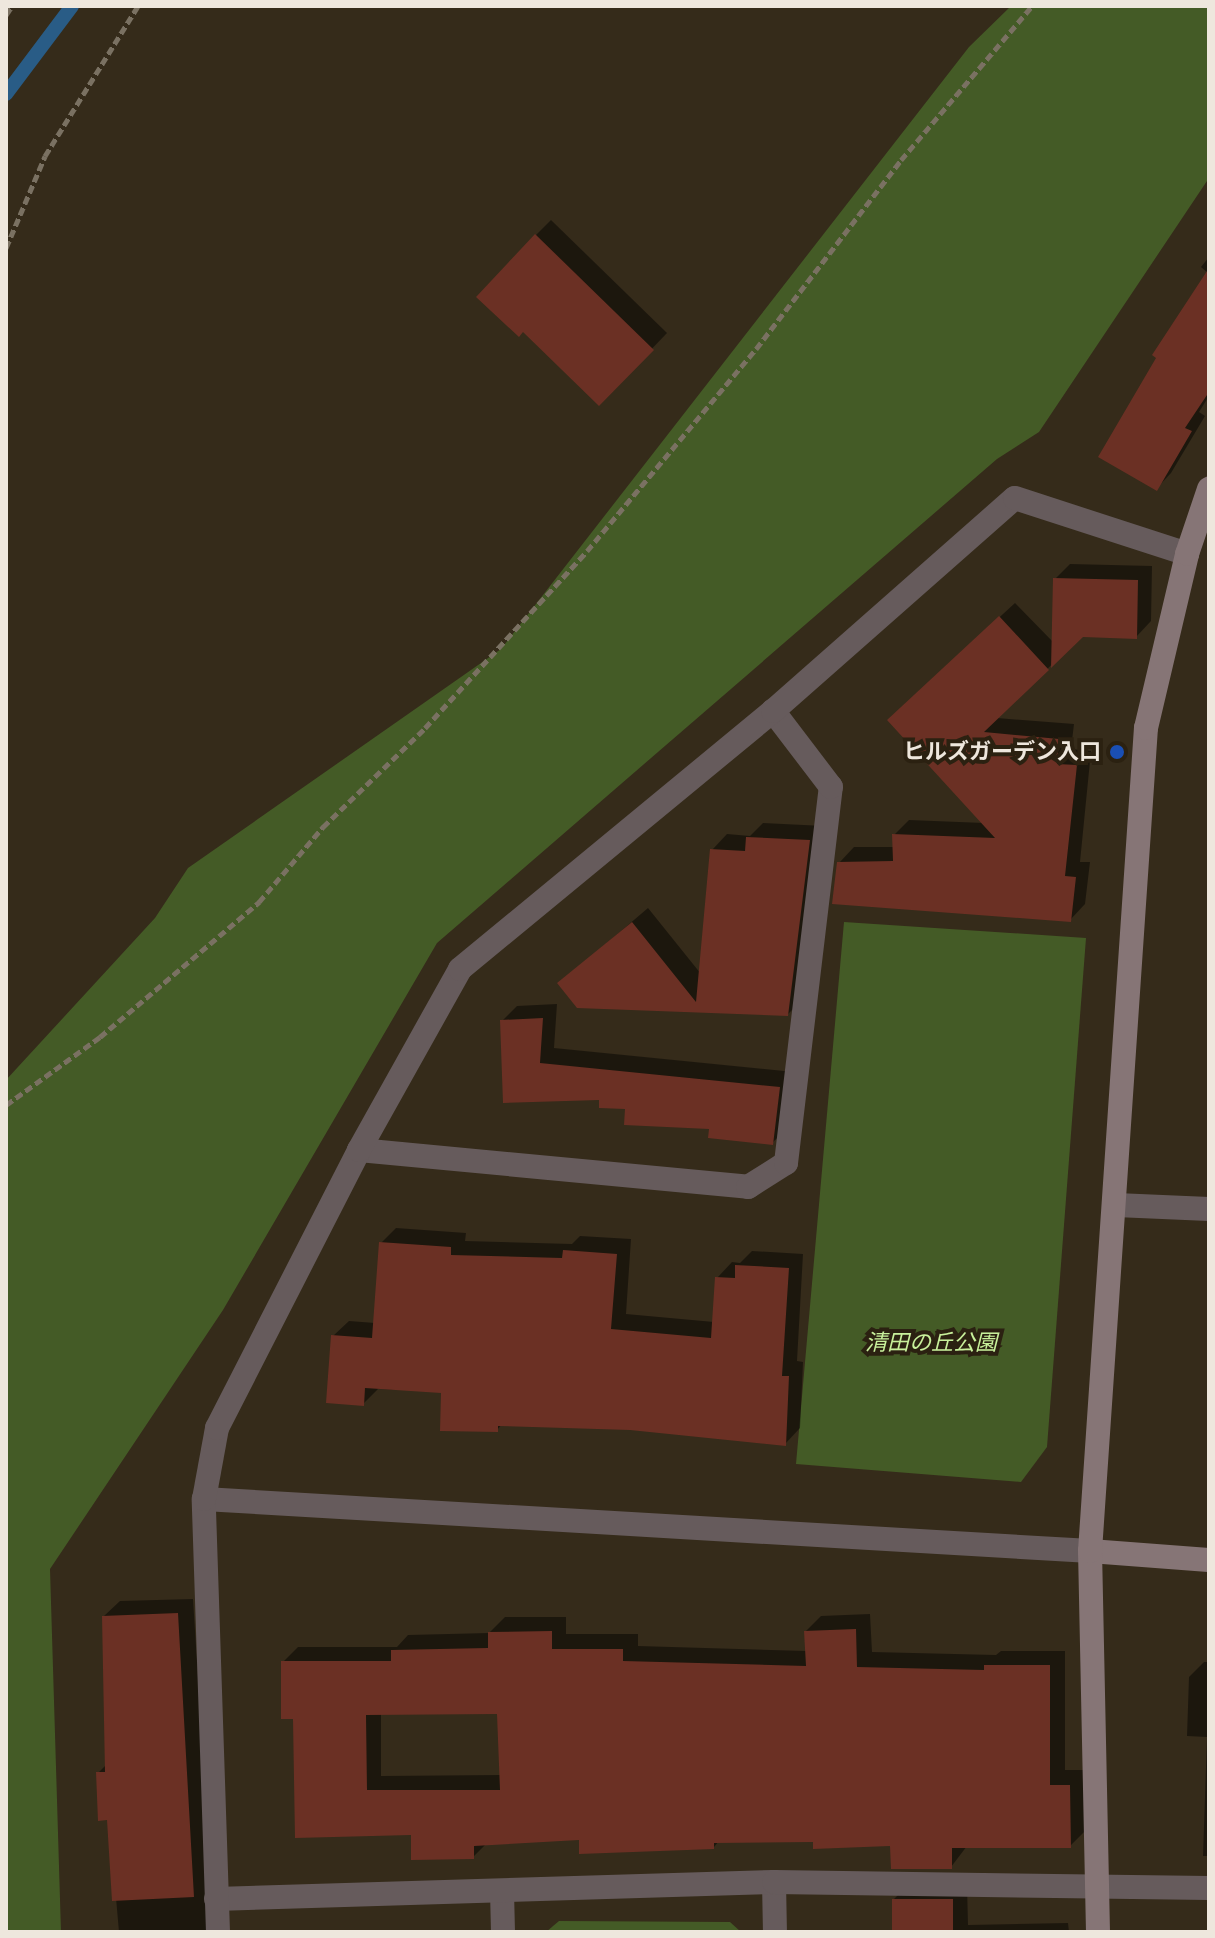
<!DOCTYPE html>
<html>
<head>
<meta charset="utf-8">
<style>
	body { margin:0 }
	#map { position:relative; width:1215px; height:1938px; overflow:hidden; background:#352b1a; font-family:"Times New Roman","Noto Sans JP",serif }
	div>[style] { position:absolute }
	.green>* { inset:0; background:#445b26 }
	.shadow>* { inset:0; background:#0007 }
	.stream>* { height:14px; margin:-7px; padding:0 7px; transform-origin:7px; border-radius:7px; background:#295c86 }
	.building>* { inset:0; background:#6b3024; transform-origin:0 0 }
	.path>* { height:5px; margin-top:-2.5px; transform-origin:0; background:repeating-linear-gradient(90deg,#7a7162 0 8px,transparent 0 12px) }
	.street>* { height:24px; margin:-12px; padding:0 12px; transform-origin:12px; border-radius:12px; background:#665b5c }
	.secondary>* { height:24px; margin:-12px; padding:0 12px; transform-origin:12px; border-radius:12px; background:#867576 }
	.dots>* { width:22px; height:22px; translate:-50% -50%; box-sizing:border-box; border:4px solid #2b2111; border-radius:50% }
	span { translate:-50% -50%; white-space:nowrap; text-align:center; line-height:1.15; -webkit-text-stroke:8px #2b2111; paint-order:stroke }
	.poi-label { font-size:22px; color:#eee7dd; font-weight:700 }
	.right { translate:-100% -50%; text-align:right }
	.park-label { font-size:22px; color:#c8f09b; font-style:italic }
	.frame { position:absolute; inset:0; border:8px solid #eee7dd; pointer-events:none }
</style>
</head>
<body>
<div id="map">
	<div class="green">
		<div style="clip-path:polygon(1011px 6px,1209px 6px,1209px 178px,1039px 432px,997px 459px,437px 943px,223px 1310px,50px 1569px,61px 1932px,6px 1932px,6px 1080px,155px 918px,188px 868px,501px 649px,969px 47px)"></div>
		<div style="clip-path:polygon(844px 922px,1086px 938px,1047px 1447px,1021px 1482px,796px 1464px)"></div>
		<div style="clip-path:polygon(559px 1921px,730px 1922px,741px 1932px,546px 1932px)"></div>
	</div>
	<div class="shadow">
		<div style="clip-path:polygon(551px 220px,667px 333px,599px 404px,536px 235px)"></div>
		<div style="clip-path:polygon(1209px 257px,1209px 396px,1199px 412px,1205px 416px,1171px 473px,1156px 489px,1208px 273px,1201px 267px)"></div>
		<div style="clip-path:polygon(1070px 564px,1152px 566px,1151px 621px,1136px 637px,1082px 635px,997px 718px,1074px 724px,1071px 749px,1091px 751px,1080px 862px,1090px 862px,1085px 904px,1070px 920px,839px 863px,854px 847px,894px 847px,894px 835px,909px 820px,984px 823px,904px 705px,1015px 603px,1054px 643px,1055px 579px)"></div>
		<div style="clip-path:polygon(763px 823px,824px 826px,803px 999px,788px 1014px,578px 1006px,559px 984px,648px 908px,701px 974px,712px 850px,727px 834px,750px 836px)"></div>
		<div style="clip-path:polygon(557px 1004px,554px 1048px,794px 1072px,788px 1128px,772px 1143px,601px 1098px,505px 1101px,502px 1021px,517px 1006px)"></div>
		<div style="clip-path:polygon(396px 1228px,466px 1233px,465px 1241px,572px 1244px,580px 1236px,631px 1239px,626px 1314px,714px 1322px,717px 1278px,732px 1262px,740px 1263px,752px 1251px,803px 1254px,797px 1361px,803px 1362px,800px 1428px,785px 1444px,631px 1428px,502px 1424px,497px 1430px,443px 1391px,378px 1389px,363px 1404px,333px 1336px,349px 1321px,375px 1323px,381px 1243px)"></div>
		<div style="clip-path:polygon(193px 1599px,214px 1932px,119px 1932px,109px 1818px,98px 1773px,107px 1764px,104px 1616px,120px 1601px)"></div>
		<div style="clip-path:polygon(evenodd,870px 1614px,872px 1652px,996px 1655px,1001px 1651px,1065px 1651px,1065px 1770px,1085px 1770px,1085px 1831px,1070px 1846px,967px 1846px,951px 1867px,892px 1844px,815px 1840px,719px 1841px,714px 1847px,581px 1838px,487px 1843px,473px 1857px,413px 1833px,297px 1836px,295px 1717px,283px 1662px,298px 1647px,397px 1647px,408px 1635px,489px 1633px,505px 1617px,566px 1617px,566px 1634px,638px 1634px,638px 1646px,807px 1651px,806px 1631px,821px 1616px,870px 1614px,499px 1712px,501px 1775px,381px 1776px,381px 1713px,499px 1712px)"></div>
		<div style="clip-path:polygon(1204px 1662px,1209px 1662px,1209px 1856px,1203px 1856px,1207px 1737px,1187px 1736px,1189px 1677px)"></div>
		<div style="clip-path:polygon(909px 1884px,967px 1885px,968px 1925px,1068px 1923px,1069px 1932px,894px 1932px,894px 1899px)"></div>
	</div>
	<div class="stream">
		<div style="left:6px;top:94px;width:110px;rotate:-53.1deg"></div>
	</div>
	<div class="building">
		<div style="clip-path:polygon(535px 234px,654px 350px,599px 406px,523px 332px,519px 337px,476px 297px)"></div>
		<div style="clip-path:polygon(1209px 268px,1209px 392px,1185px 428px,1192px 431px,1157px 491px,1098px 457px,1156px 358px,1152px 355px)"></div>
		<div style="clip-path:polygon(1053px 578px,1138px 580px,1137px 639px,1083px 637px,1051px 668px)"></div>
		<div style="clip-path:polygon(999px 616px,1049px 670px,984px 732px,1059px 739px,1057px 764px,1077px 765px,1065px 876px,1076px 877px,1071px 922px,832px 904px,837px 862px,893px 861px,892px 834px,995px 838px,887px 720px)"></div>
		<div style="clip-path:polygon(746px 837px,810px 840px,788px 1016px,577px 1008px,557px 983px,632px 922px,696px 1002px,710px 849px,745px 851px)"></div>
		<div style="clip-path:polygon(543px 1018px,540px 1063px,780px 1087px,773px 1145px,708px 1138px,709px 1129px,624px 1125px,625px 1109px,599px 1108px,599px 1100px,503px 1103px,500px 1020px)"></div>
		<div style="clip-path:polygon(379px 1242px,451px 1247px,451px 1255px,562px 1258px,563px 1250px,617px 1254px,611px 1329px,711px 1338px,715px 1277px,735px 1278px,735px 1265px,789px 1268px,782px 1376px,789px 1376px,786px 1446px,630px 1430px,498px 1426px,498px 1432px,440px 1431px,441px 1393px,365px 1388px,364px 1406px,326px 1403px,331px 1335px,372px 1338px)"></div>
		<div style="clip-path:polygon(178px 1613px,194px 1897px,112px 1901px,107px 1820px,98px 1821px,96px 1772px,105px 1772px,102px 1616px)"></div>
		<div style="clip-path:polygon(evenodd,856px 1629px,857px 1667px,984px 1670px,984px 1665px,1050px 1665px,1050px 1785px,1070px 1785px,1071px 1848px,952px 1848px,952px 1869px,891px 1869px,890px 1846px,813px 1849px,813px 1842px,714px 1843px,714px 1849px,579px 1854px,579px 1840px,474px 1846px,474px 1859px,411px 1860px,411px 1835px,295px 1838px,293px 1719px,281px 1719px,281px 1661px,391px 1661px,391px 1650px,488px 1648px,488px 1632px,552px 1631px,552px 1649px,623px 1649px,623px 1661px,806px 1666px,804px 1631px,856px 1629px,497px 1714px,500px 1790px,367px 1790px,366px 1715px,497px 1714px)"></div>
		<div style="left:892px;top:1899px;width:61px;height:33px"></div>
	</div>
	<div class="path">
		<div style="left:6px;top:15px;width:11px;rotate:-56deg"></div>
		<div style="left:6px;top:248px;width:100px;rotate:-67deg"></div>
		<div style="left:45px;top:156px;width:176px;rotate:-58.2deg"></div>
		<div style="left:6px;top:1105px;width:116px;rotate:-35.9deg"></div>
		<div style="left:100px;top:1037px;width:209px;rotate:-40.3deg"></div>
		<div style="left:259px;top:902px;width:99px;rotate:-49.5deg"></div>
		<div style="left:323px;top:827px;width:142px;rotate:-44.1deg"></div>
		<div style="left:425px;top:728px;width:240px;rotate:-47.5deg"></div>
		<div style="left:587px;top:551px;width:263px;rotate:-50.1deg"></div>
		<div style="left:756px;top:349px;width:238px;rotate:-52.5deg"></div>
		<div style="left:901px;top:160px;width:202px;rotate:-49.6deg"></div>
	</div>
	<div class="street">
		<div style="left:359px;top:1150px;width:391px;rotate:5.4deg"></div>
		<div style="left:748px;top:1187px;width:45px;rotate:-32.3deg"></div>
		<div style="left:786px;top:1163px;width:379px;rotate:-83.2deg"></div>
		<div style="left:831px;top:787px;width:96px;rotate:-127.3deg"></div>
		<div style="left:1116px;top:1205px;width:93px;rotate:2.5deg"></div>
		<div style="left:204px;top:1499px;width:888px;rotate:3.36deg"></div>
		<div style="left:774px;top:1882px;width:50px;rotate:88.9deg"></div>
		<div style="left:502px;top:1891px;width:41px;rotate:88.6deg"></div>
		<div style="left:216px;top:1899px;width:558px;rotate:-1.75deg"></div>
		<div style="left:774px;top:1882px;width:435px;rotate:0.8deg"></div>
		<div style="left:218px;top:1932px;width:433px;rotate:-91.9deg"></div>
		<div style="left:204px;top:1499px;width:72px;rotate:-79.6deg"></div>
		<div style="left:217px;top:1428px;width:312px;rotate:-62.9deg"></div>
		<div style="left:359px;top:1150px;width:207px;rotate:-60.8deg"></div>
		<div style="left:460px;top:969px;width:406px;rotate:-39.5deg"></div>
		<div style="left:773px;top:711px;width:322px;rotate:-41.4deg"></div>
		<div style="left:1015px;top:498px;width:181px;rotate:18deg"></div>
	</div>
	<div class="secondary">
		<div style="left:1090px;top:1551px;width:119px;rotate:4.3deg"></div>
		<div style="left:1098px;top:1932px;width:381px;rotate:-91.2deg"></div>
		<div style="left:1090px;top:1551px;width:825px;rotate:-86.11deg"></div>
		<div style="left:1146px;top:728px;width:179px;rotate:-76.7deg"></div>
		<div style="left:1187px;top:554px;width:69px;rotate:-71.3deg"></div>
	</div>
	<div class="dots">
		<div style="left:1117px;top:752px;background:#1a4fb4"></div>
	</div>
	<div class="poi-label">
		<span class="right" style="left:1101px;top:752px">ヒルズガーデン入口</span>
	</div>
	<div class="park-label">
		<span style="left:931px;top:1343px">清田の丘公園</span>
	</div>
	<div class="frame"></div>
</div>
</body>
</html>
